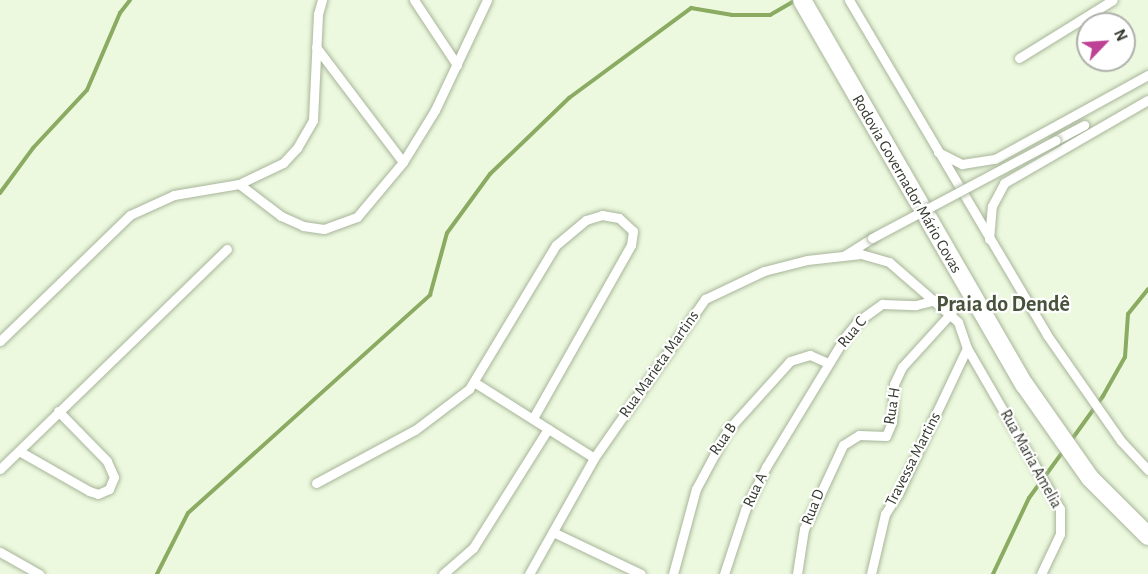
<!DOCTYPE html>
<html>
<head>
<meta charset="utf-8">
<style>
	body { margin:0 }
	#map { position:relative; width:1148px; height:574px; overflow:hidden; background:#ecf9de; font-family:"Alegreya Sans",sans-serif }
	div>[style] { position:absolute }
	.stream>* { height:4px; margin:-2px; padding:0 2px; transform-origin:2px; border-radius:2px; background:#8aab61 }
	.roads { filter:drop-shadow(0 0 2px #a8b59a) drop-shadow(0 0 2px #a8b59a) }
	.street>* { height:9px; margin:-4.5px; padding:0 4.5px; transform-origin:4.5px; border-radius:4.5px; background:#fff }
	.highway>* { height:18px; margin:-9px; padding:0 9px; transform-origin:9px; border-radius:9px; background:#fff }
	.bridges { filter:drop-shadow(0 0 2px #a8b59a) drop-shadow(0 0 2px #a8b59a) }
	.street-bridge>* { height:9px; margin:-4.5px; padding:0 4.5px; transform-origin:4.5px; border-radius:4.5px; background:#fff }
	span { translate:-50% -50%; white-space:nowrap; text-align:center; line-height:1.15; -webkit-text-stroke:4.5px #fff; paint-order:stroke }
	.street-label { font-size:16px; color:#34392e }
	.district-label { font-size:22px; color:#48533c; font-weight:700 }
	.north { position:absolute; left:1076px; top:12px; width:60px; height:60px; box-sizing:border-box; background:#fff; border:2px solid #aeb0ab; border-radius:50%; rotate:65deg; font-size:16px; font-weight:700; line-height:24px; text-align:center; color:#34392e }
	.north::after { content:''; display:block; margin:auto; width:21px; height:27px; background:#be4293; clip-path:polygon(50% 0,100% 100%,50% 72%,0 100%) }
</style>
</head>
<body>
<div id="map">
	<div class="stream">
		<div style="left:0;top:193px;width:56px;rotate:-53.7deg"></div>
		<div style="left:33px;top:148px;width:79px;rotate:-47deg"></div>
		<div style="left:87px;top:90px;width:84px;rotate:-66.8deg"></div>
		<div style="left:120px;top:13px;width:16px;rotate:-52deg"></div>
		<div style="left:1070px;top:442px;width:57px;rotate:-54.3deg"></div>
		<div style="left:1103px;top:396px;width:45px;rotate:-60.6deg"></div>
		<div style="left:1125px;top:357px;width:43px;rotate:-86deg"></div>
		<div style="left:1128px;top:314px;width:32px;rotate:-51deg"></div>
		<div style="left:157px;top:574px;width:68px;rotate:-63.1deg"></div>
		<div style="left:188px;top:513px;width:326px;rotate:-42deg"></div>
		<div style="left:430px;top:295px;width:64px;rotate:-74.7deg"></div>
		<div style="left:447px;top:233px;width:73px;rotate:-53.9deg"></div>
		<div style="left:490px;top:174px;width:110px;rotate:-43.9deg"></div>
		<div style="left:569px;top:98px;width:152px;rotate:-36.4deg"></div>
		<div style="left:691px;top:8px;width:42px;rotate:9.7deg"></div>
		<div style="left:732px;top:15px;width:38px"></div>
		<div style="left:770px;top:15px;width:30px;rotate:-30deg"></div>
		<div style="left:993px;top:574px;width:84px;rotate:-64.7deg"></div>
		<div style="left:1029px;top:498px;width:59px;rotate:-53.9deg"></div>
	</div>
	<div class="roads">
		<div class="street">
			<div style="left:414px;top:0;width:78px;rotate:56.5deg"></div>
			<div style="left:849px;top:0;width:389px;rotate:59.4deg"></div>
			<div style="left:1047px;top:335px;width:129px;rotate:55.1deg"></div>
			<div style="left:1121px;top:441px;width:40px;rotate:47deg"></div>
			<div style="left:316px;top:47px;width:144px;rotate:52.9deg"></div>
			<div style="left:1019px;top:58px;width:110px;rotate:-31.7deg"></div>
			<div style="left:1056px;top:140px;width:32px;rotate:-28deg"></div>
			<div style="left:938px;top:152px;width:27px;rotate:27deg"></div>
			<div style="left:962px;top:164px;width:33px;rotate:-9deg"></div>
			<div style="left:995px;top:159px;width:175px;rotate:-28.8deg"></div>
			<div style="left:239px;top:184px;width:53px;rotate:37.3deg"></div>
			<div style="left:281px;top:216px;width:24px;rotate:24deg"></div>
			<div style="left:303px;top:226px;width:21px;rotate:8deg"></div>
			<div style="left:324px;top:229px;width:35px;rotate:-20deg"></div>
			<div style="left:357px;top:217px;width:72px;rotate:-50.1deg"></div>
			<div style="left:403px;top:162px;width:61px;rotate:-58.4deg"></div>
			<div style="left:435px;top:110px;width:122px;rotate:-64.7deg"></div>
			<div style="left:989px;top:239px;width:33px;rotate:-85deg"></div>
			<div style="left:992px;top:206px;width:26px;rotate:-62deg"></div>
			<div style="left:1004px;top:183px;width:166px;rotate:-30deg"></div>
			<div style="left:845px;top:255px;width:32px;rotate:-32deg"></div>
			<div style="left:0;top:341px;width:181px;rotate:-44.1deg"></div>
			<div style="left:130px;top:215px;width:48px;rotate:-24.4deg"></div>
			<div style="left:174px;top:195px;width:66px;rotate:-9.6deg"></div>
			<div style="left:239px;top:184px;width:49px;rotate:-25.5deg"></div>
			<div style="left:283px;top:163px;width:21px;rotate:-47deg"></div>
			<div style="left:297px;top:148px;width:32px;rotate:-60deg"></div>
			<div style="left:313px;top:120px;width:106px;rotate:-87.3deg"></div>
			<div style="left:318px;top:14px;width:15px;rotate:-74deg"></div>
			<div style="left:474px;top:382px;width:142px;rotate:32.3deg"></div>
			<div style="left:19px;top:451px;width:81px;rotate:29.7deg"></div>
			<div style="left:89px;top:491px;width:9px;rotate:18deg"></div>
			<div style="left:98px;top:494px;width:12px;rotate:-24deg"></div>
			<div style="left:109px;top:489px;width:13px;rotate:-67deg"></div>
			<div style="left:114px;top:477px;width:17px;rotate:-114deg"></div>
			<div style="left:107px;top:461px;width:70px;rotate:-134.4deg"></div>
			<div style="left:0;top:469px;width:316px;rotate:-44.1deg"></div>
			<div style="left:316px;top:483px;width:112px;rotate:-28.2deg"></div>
			<div style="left:415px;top:430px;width:68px;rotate:-37.2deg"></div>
			<div style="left:469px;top:389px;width:168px;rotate:-58.9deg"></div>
			<div style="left:556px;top:245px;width:39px;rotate:-40deg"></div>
			<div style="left:586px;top:220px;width:17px;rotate:-17deg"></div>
			<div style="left:602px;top:215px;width:17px;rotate:10deg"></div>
			<div style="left:619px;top:218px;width:19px;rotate:43deg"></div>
			<div style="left:633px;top:231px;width:14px;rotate:98deg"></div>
			<div style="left:631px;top:245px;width:199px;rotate:119.5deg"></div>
			<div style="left:555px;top:533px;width:95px;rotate:25.5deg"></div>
			<div style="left:0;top:552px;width:45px;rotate:29.4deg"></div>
			<div style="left:443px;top:574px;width:40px;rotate:-41deg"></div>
			<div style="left:473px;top:548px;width:141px;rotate:-57.8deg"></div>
			<div style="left:529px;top:574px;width:133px;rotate:-60.7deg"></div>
			<div style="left:594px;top:458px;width:194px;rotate:-55.1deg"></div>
			<div style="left:705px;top:299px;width:65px;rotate:-25.4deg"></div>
			<div style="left:764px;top:271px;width:44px;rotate:-14.3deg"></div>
			<div style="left:807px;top:260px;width:54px;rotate:-6.3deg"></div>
			<div style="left:861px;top:254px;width:29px;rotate:16deg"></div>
			<div style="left:889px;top:262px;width:91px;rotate:41deg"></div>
			<div style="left:958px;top:322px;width:28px;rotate:71deg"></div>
			<div style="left:967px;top:348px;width:186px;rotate:60deg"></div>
			<div style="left:1060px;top:509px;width:25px;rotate:90deg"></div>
			<div style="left:1060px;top:534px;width:44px;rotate:115.4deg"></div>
			<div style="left:673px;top:574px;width:88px;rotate:-74.9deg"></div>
			<div style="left:696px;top:489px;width:66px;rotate:-61.9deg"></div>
			<div style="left:727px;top:431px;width:94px;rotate:-48deg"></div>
			<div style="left:790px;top:361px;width:21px;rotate:-17deg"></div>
			<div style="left:810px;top:355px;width:20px;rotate:24deg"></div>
			<div style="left:724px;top:574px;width:67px;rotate:-71.8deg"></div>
			<div style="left:745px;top:510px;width:48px;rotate:-64deg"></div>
			<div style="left:766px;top:467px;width:152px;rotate:-58.7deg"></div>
			<div style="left:845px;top:337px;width:19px;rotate:-51deg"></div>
			<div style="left:857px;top:322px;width:31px;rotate:-36deg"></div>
			<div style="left:882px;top:304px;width:34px;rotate:2deg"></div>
			<div style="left:916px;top:305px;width:21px;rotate:-14deg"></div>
			<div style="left:797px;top:574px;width:46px;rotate:-81.2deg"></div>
			<div style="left:804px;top:529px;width:93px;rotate:-65.1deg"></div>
			<div style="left:843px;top:445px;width:19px;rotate:-32deg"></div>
			<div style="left:859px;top:435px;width:27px;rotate:2deg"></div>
			<div style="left:886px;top:436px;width:15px;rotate:-67deg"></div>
			<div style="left:892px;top:422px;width:38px;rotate:-87deg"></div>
			<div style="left:894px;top:384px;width:19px;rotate:-65deg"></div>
			<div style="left:902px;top:367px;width:74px;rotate:-47.7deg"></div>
			<div style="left:871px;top:574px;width:62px;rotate:-76.9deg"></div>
			<div style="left:885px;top:514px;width:24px;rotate:-57deg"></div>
			<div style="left:898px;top:494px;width:161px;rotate:-64.7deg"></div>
		</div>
		<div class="highway">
			<div style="left:802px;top:0;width:444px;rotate:60deg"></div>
			<div style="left:1024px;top:384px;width:115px;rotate:54.9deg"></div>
			<div style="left:1090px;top:478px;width:82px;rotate:45deg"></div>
		</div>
	</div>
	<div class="bridges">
		<div class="street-bridge">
			<div style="left:872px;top:238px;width:208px;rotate:-28deg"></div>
		</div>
	</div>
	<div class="street-label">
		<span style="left:907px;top:184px;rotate:60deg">Rodovia Governador Mário Covas</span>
		<span style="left:852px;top:332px;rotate:-50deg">Rua C</span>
		<span style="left:659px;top:364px;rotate:-55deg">Rua Marieta Martins</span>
		<span style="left:892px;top:406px;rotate:-81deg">Rua H</span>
		<span style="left:723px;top:439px;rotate:-56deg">Rua B</span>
		<span style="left:913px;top:459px;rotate:-63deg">Travessa Martins</span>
		<span style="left:1031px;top:459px;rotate:61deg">Rua Maria Amelia</span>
		<span style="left:755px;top:490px;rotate:-65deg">Rua A</span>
		<span style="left:813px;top:507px;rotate:-68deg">Rua D</span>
	</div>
	<div class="district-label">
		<span style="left:1003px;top:305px">Praia do Dendê</span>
	</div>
	<div class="north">N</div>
</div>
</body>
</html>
